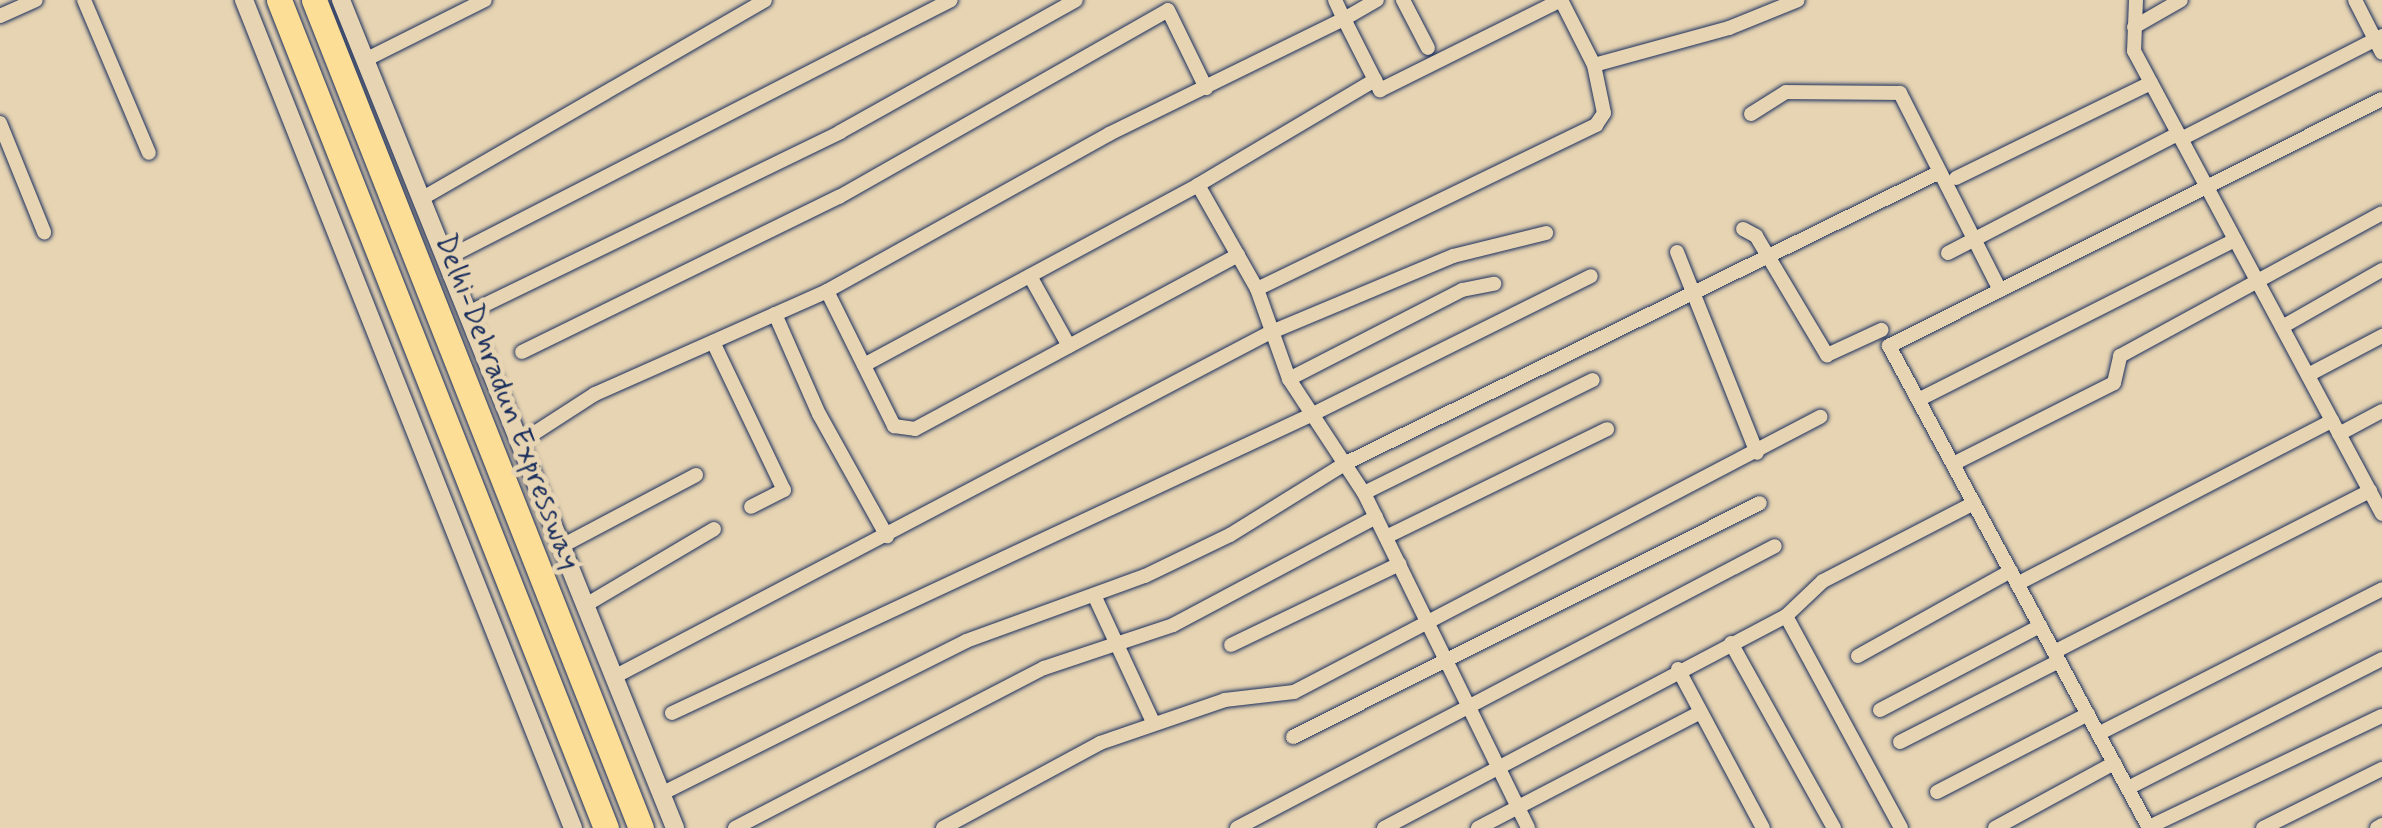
<!DOCTYPE html>
<html>
<head>
<meta charset="utf-8">
<style>
	body { margin:0 }
	#map { position:relative; width:2382px; height:828px; overflow:hidden; background:#e7d4b2; font-family:Mynerve,sans-serif }
	div>[style] { position:absolute }
	.roads { filter:drop-shadow(0 0 2px #1b2f5e) drop-shadow(0 0 2px #1b2f5e) }
	.minor>* { height:14px; margin:-7px; padding:0 7px; transform-origin:7px; border-radius:7px; background:#e7d4b2 }
	.tertiary>* { height:18px; margin:-9px; padding:0 9px; transform-origin:9px; border-radius:9px; background:#e7d4b2 }
	.motorway>* { height:25px; margin:-12.5px; padding:0 12.5px; transform-origin:12.5px; border-radius:12.5px; background:#fcde96 }
	span { translate:-50% -50%; white-space:nowrap; text-align:center; line-height:1.15; -webkit-text-stroke:10px #e7d4b2; paint-order:stroke }
	.street-label { font-size:30px; color:#1b2f5e }
</style>
</head>
<body>
<div id="map">
	<div class="roads">
		<div class="minor">
			<div style="left:84px;top:0;width:166px;rotate:67deg"></div>
			<div style="left:1335px;top:0;width:21px;rotate:65deg"></div>
			<div style="left:1344px;top:19px;width:38px;rotate:-30deg"></div>
			<div style="left:1403px;top:0;width:54px;rotate:62.5deg"></div>
			<div style="left:2136px;top:0;width:51px;rotate:92.2deg"></div>
			<div style="left:2134px;top:51px;width:525px;rotate:61.82deg"></div>
			<div style="left:2355px;top:0;width:59px;rotate:63deg"></div>
			<div style="left:0;top:16px;width:39px;rotate:-24deg"></div>
			<div style="left:2134px;top:27px;width:54px;rotate:-29.9deg"></div>
			<div style="left:365px;top:60px;width:134px;rotate:-26.6deg"></div>
			<div style="left:1594px;top:65px;width:140px;rotate:-15.3deg"></div>
			<div style="left:1729px;top:28px;width:74px;rotate:-22.1deg"></div>
			<div style="left:1751px;top:114px;width:41px;rotate:-32.2deg"></div>
			<div style="left:1786px;top:92px;width:114px;rotate:0.5deg"></div>
			<div style="left:1900px;top:93px;width:221px;rotate:63.1deg"></div>
			<div style="left:0;top:123px;width:118px;rotate:68deg"></div>
			<div style="left:2181px;top:139px;width:226px;rotate:-27.1deg"></div>
			<div style="left:1956px;top:178px;width:217px;rotate:-26deg"></div>
			<div style="left:1198px;top:185px;width:120px;rotate:60.4deg"></div>
			<div style="left:1257px;top:289px;width:96px;rotate:70.4deg"></div>
			<div style="left:1289px;top:379px;width:136px;rotate:56.7deg"></div>
			<div style="left:1364px;top:493px;width:373px;rotate:63.9deg"></div>
			<div style="left:421px;top:199px;width:397px;rotate:-30deg"></div>
			<div style="left:1743px;top:229px;width:15px;rotate:28deg"></div>
			<div style="left:1756px;top:236px;width:139px;rotate:59.2deg"></div>
			<div style="left:1827px;top:355px;width:60px;rotate:-24.8deg"></div>
			<div style="left:1677px;top:252px;width:216px;rotate:68.3deg"></div>
			<div style="left:1948px;top:253px;width:259px;rotate:-27.4deg"></div>
			<div style="left:445px;top:259px;width:568px;rotate:-27.11deg"></div>
			<div style="left:1030px;top:276px;width:80px;rotate:60.9deg"></div>
			<div style="left:1257px;top:289px;width:377px;rotate:-25.8deg"></div>
			<div style="left:1596px;top:125px;width:14px;rotate:-56deg"></div>
			<div style="left:1604px;top:113px;width:49px;rotate:-101.8deg"></div>
			<div style="left:1594px;top:65px;width:73px;rotate:-116.9deg"></div>
			<div style="left:827px;top:291px;width:151px;rotate:63.6deg"></div>
			<div style="left:894px;top:426px;width:21px;rotate:8deg"></div>
			<div style="left:915px;top:429px;width:367px;rotate:-28.3deg"></div>
			<div style="left:466px;top:314px;width:416px;rotate:-25.9deg"></div>
			<div style="left:840px;top:132px;width:270px;rotate:-29.2deg"></div>
			<div style="left:775px;top:314px;width:109px;rotate:66.3deg"></div>
			<div style="left:819px;top:414px;width:140px;rotate:60.9deg"></div>
			<div style="left:2282px;top:327px;width:115px;rotate:-29.7deg"></div>
			<div style="left:713px;top:342px;width:164px;rotate:64.4deg"></div>
			<div style="left:784px;top:490px;width:37px;rotate:153deg"></div>
			<div style="left:522px;top:352px;width:353px;rotate:-26.1deg"></div>
			<div style="left:839px;top:197px;width:378px;rotate:-29.6deg"></div>
			<div style="left:1168px;top:10px;width:87px;rotate:64deg"></div>
			<div style="left:864px;top:365px;width:379px;rotate:-28.3deg"></div>
			<div style="left:1198px;top:185px;width:206px;rotate:-30.7deg"></div>
			<div style="left:2308px;top:375px;width:84px;rotate:-27.8deg"></div>
			<div style="left:1289px;top:379px;width:195px;rotate:-27.2deg"></div>
			<div style="left:1462px;top:290px;width:33px;rotate:-11deg"></div>
			<div style="left:1918px;top:400px;width:355px;rotate:-26.8deg"></div>
			<div style="left:2339px;top:434px;width:49px;rotate:-28.1deg"></div>
			<div style="left:519px;top:443px;width:90px;rotate:-32.8deg"></div>
			<div style="left:595px;top:394px;width:254px;rotate:-23.9deg"></div>
			<div style="left:827px;top:291px;width:323px;rotate:-29.1deg"></div>
			<div style="left:1109px;top:134px;width:262px;rotate:-26.1deg"></div>
			<div style="left:1344px;top:19px;width:80px;rotate:63.1deg"></div>
			<div style="left:1380px;top:90px;width:202px;rotate:-26.4deg"></div>
			<div style="left:1953px;top:464px;width:180px;rotate:-26.7deg"></div>
			<div style="left:2114px;top:383px;width:28px;rotate:-77deg"></div>
			<div style="left:2120px;top:356px;width:298px;rotate:-28.6deg"></div>
			<div style="left:1364px;top:493px;width:255px;rotate:-26.3deg"></div>
			<div style="left:1386px;top:537px;width:246px;rotate:-26deg"></div>
			<div style="left:560px;top:547px;width:154px;rotate:-27.9deg"></div>
			<div style="left:2017px;top:584px;width:355px;rotate:-27.4deg"></div>
			<div style="left:1094px;top:595px;width:142px;rotate:65.1deg"></div>
			<div style="left:584px;top:606px;width:151px;rotate:-30.6deg"></div>
			<div style="left:1786px;top:616px;width:241px;rotate:61.5deg"></div>
			<div style="left:1731px;top:643px;width:212px;rotate:60.9deg"></div>
			<div style="left:1231px;top:645px;width:187px;rotate:-25.7deg"></div>
			<div style="left:2054px;top:652px;width:355px;rotate:-27deg"></div>
			<div style="left:1858px;top:656px;width:175px;rotate:-29.1deg"></div>
			<div style="left:1678px;top:669px;width:180px;rotate:61.9deg"></div>
			<div style="left:614px;top:677px;width:740px;rotate:-27.71deg"></div>
			<div style="left:1269px;top:333px;width:199px;rotate:-22.7deg"></div>
			<div style="left:1453px;top:256px;width:96px;rotate:-13.9deg"></div>
			<div style="left:1880px;top:710px;width:181px;rotate:-27.7deg"></div>
			<div style="left:672px;top:713px;width:707px;rotate:-25.01deg"></div>
			<div style="left:1313px;top:414px;width:310px;rotate:-26.4deg"></div>
			<div style="left:2098px;top:734px;width:319px;rotate:-27deg"></div>
			<div style="left:1293px;top:737px;width:522px;rotate:-26.61deg"></div>
			<div style="left:1900px;top:742px;width:178px;rotate:-27deg"></div>
			<div style="left:2128px;top:788px;width:285px;rotate:-26.9deg"></div>
			<div style="left:1937px;top:792px;width:170px;rotate:-27.3deg"></div>
			<div style="left:661px;top:794px;width:341px;rotate:-26.6deg"></div>
			<div style="left:966px;top:641px;width:190px;rotate:-20deg"></div>
			<div style="left:1145px;top:576px;width:94px;rotate:-25.8deg"></div>
			<div style="left:1230px;top:535px;width:137px;rotate:-31.8deg"></div>
			<div style="left:1346px;top:463px;width:661px;rotate:-26.1deg"></div>
			<div style="left:2149px;top:827px;width:258px;rotate:-25.5deg"></div>
			<div style="left:735px;top:828px;width:348px;rotate:-27.4deg"></div>
			<div style="left:1044px;top:668px;width:136px;rotate:-18.4deg"></div>
			<div style="left:1173px;top:625px;width:230px;rotate:-28deg"></div>
			<div style="left:943px;top:828px;width:179px;rotate:-28.4deg"></div>
			<div style="left:1100px;top:743px;width:132px;rotate:-19deg"></div>
			<div style="left:1225px;top:700px;width:69px;rotate:-6.6deg"></div>
			<div style="left:1294px;top:692px;width:594px;rotate:-27.6deg"></div>
			<div style="left:1237px;top:828px;width:607px;rotate:-27.66deg"></div>
			<div style="left:1384px;top:828px;width:454px;rotate:-27.8deg"></div>
			<div style="left:1786px;top:616px;width:51px;rotate:-43.4deg"></div>
			<div style="left:1823px;top:581px;width:170px;rotate:-27.3deg"></div>
			<div style="left:1478px;top:828px;width:251px;rotate:-27.5deg"></div>
			<div style="left:1995px;top:828px;width:136px;rotate:-28.6deg"></div>
			<div style="left:2149px;top:828px;width:548px;rotate:-118.34deg"></div>
			<div style="left:1889px;top:346px;width:551px;rotate:-26.61deg"></div>
			<div style="left:2263px;top:828px;width:133px;rotate:-26.4deg"></div>
			<div style="left:2377px;top:828px;width:6px;rotate:-31deg"></div>
		</div>
		<div class="tertiary">
			<div style="left:244px;top:0;width:891px;rotate:68.33deg"></div>
			<div style="left:341px;top:0;width:893px;rotate:68.03deg"></div>
		</div>
		<div class="motorway">
			<div style="left:279px;top:0;width:890px;rotate:68.45deg"></div>
			<div style="left:314px;top:0;width:890px;rotate:68.45deg"></div>
		</div>
	</div>
	<div class="street-label">
		<span style="left:507px;top:402px;rotate:69deg">Delhi-Dehradun Expressway</span>
	</div>
</div>
</body>
</html>
